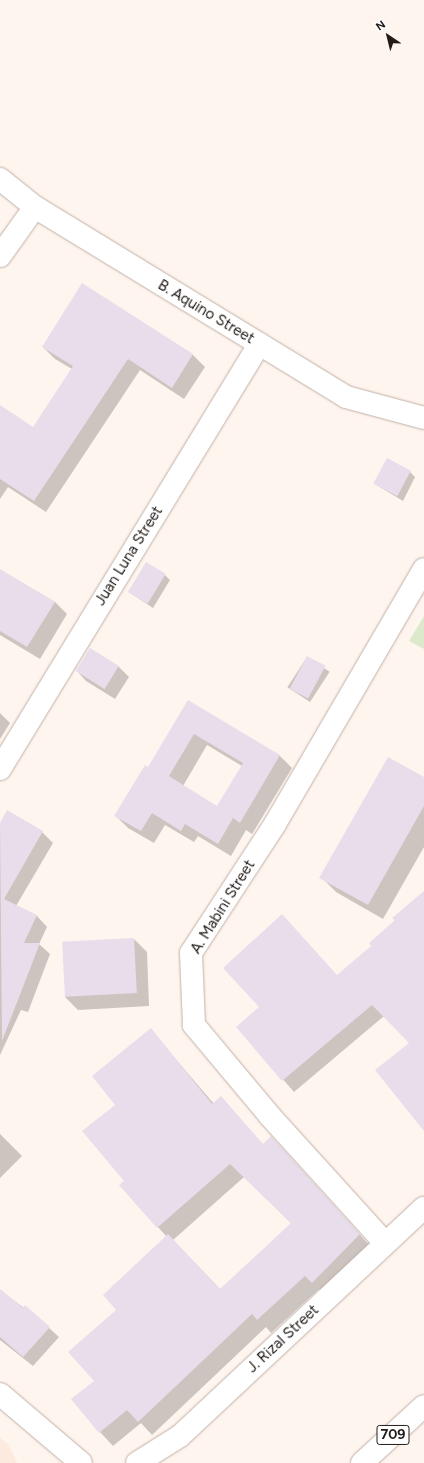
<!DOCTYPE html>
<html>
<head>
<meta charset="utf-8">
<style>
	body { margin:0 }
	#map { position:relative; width:424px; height:1463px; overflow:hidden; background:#fff5ef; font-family:Figtree,sans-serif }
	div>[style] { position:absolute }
	.built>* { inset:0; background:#fceade }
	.green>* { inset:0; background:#dce9cb }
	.shadow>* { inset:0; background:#0003; transform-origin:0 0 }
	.building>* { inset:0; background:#e7ddeb; transform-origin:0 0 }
	.roads { filter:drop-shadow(0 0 1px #c0b1a7) drop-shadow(0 0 1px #c0b1a7) }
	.minor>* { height:22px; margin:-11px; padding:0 11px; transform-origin:11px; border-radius:11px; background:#fff }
	.major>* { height:22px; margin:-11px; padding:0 11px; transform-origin:11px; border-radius:11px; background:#fff }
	span { translate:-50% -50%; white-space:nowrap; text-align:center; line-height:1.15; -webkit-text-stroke:3.5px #fff; paint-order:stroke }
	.shield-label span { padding:1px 3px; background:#fff; border:1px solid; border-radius:3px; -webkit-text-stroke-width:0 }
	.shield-label { font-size:14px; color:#221c19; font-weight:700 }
	.street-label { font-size:15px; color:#221c19 }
	.north { position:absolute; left:368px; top:16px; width:40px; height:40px; -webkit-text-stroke:3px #fff; paint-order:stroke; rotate:325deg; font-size:11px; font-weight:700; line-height:16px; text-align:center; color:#221c19 }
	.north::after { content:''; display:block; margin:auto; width:14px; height:18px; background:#221c19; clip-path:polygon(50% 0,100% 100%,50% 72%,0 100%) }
</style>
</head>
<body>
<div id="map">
	<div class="built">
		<div style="clip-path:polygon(0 1438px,8px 1444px,17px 1463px,0 1463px)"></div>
	</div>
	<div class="green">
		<div style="clip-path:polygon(424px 616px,424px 649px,409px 641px)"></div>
	</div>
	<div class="shadow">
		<div style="clip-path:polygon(82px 285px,193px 355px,205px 367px,184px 399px,140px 370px,46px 512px,8px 487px,0 499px,0 407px,33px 429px,72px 369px,55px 359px,43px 347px)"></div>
		<div style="clip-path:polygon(410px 472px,415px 477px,403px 501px,375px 484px)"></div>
		<div style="clip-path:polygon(0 570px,55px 602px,67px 614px,40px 659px,0 635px)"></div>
		<div style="clip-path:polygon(165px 575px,170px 580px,153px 608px,129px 592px)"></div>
		<div style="clip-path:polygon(90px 649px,119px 667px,129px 677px,115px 699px,86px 681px,77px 671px)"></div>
		<div style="left:307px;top:657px;width:27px;height:36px;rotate:33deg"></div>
		<div style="clip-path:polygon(evenodd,188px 702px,280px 756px,292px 768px,252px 834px,246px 830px,231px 856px,198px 836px,194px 842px,165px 825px,154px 843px,128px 828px,116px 816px,148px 769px,188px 702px,207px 745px,242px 766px,217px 807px,183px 786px,207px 745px)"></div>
		<div style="clip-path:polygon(0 713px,10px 723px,0 739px)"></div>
		<div style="clip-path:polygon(424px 779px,424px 847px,383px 919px,336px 892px,321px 877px)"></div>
		<div style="clip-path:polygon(7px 812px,42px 832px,53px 843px,16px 906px,37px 916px,47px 927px,39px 944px,50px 954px,28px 1012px,21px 1010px,0 1055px,0 825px)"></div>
		<div style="clip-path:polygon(424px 894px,424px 1129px,410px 1043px,384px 1016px,294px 1092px,237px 1027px,337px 976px,372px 946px,396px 921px,393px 918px)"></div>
		<div style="clip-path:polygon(134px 939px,147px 952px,149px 1006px,78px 1010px,65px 997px)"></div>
		<div style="clip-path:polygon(evenodd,150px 1029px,214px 1104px,264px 1145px,284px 1151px,372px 1248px,326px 1295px,319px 1289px,271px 1333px,266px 1327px,152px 1435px,141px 1423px,113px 1446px,100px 1432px,118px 1310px,166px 1236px,120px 1185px,125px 1181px,117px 1105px,150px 1029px,244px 1177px,292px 1224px,221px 1290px,173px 1240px,244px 1177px)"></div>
		<div style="clip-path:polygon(0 1134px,22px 1156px,0 1178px)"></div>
		<div style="clip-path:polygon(0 1290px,24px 1308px,25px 1306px,59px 1337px,33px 1366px,0 1340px)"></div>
	</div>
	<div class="building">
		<div style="clip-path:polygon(82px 283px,193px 354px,172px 388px,128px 359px,34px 501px,0 479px,0 405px,33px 427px,73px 366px,42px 347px)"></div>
		<div style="left:387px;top:458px;width:27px;height:29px;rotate:28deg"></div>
		<div style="left:146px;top:562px;width:23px;height:35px;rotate:31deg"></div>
		<div style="clip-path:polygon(0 569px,55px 602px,27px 647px,0 631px)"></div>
		<div style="left:90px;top:648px;width:34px;height:27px;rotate:32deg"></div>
		<div style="left:307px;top:656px;width:21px;height:37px;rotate:28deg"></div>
		<div style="clip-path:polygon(evenodd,188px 700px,280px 755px,240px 823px,233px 818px,218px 844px,185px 824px,181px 831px,152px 813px,141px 831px,114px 816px,145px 765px,148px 767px,188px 700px,194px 734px,243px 763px,217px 806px,169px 776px,194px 734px)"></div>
		<div style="clip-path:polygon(388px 757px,424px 777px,424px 806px,368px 905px,319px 878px)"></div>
		<div style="clip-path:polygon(7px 810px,43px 831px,4px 899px,37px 915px,24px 943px,40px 943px,2px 1041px,0 823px)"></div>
		<div style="clip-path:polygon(424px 891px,424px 1131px,375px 1070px,409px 1043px,372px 1005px,282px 1081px,236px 1027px,259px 1007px,223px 968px,282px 914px,337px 975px,371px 946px,369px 943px,395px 920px,392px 918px)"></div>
		<div style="left:134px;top:938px;width:55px;height:72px;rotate:87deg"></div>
		<div style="clip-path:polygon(151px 1028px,212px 1104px,221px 1096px,263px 1144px,271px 1136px,360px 1234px,312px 1283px,305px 1276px,257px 1320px,252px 1314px,138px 1422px,127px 1410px,99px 1433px,71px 1399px,94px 1381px,68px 1352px,116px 1310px,103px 1295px,168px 1234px,220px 1289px,291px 1223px,230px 1164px,157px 1228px,119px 1185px,124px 1181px,82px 1131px,115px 1105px,92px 1076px)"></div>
		<div style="clip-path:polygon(0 1289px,23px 1308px,25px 1305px,50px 1327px,23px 1357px,0 1337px)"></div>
	</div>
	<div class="roads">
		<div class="minor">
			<div style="left:0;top:179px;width:45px;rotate:38.7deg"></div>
			<div style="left:35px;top:207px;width:364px;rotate:31.4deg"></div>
			<div style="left:346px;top:397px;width:81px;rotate:15.1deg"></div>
			<div style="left:0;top:256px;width:60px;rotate:-54.5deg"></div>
			<div style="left:0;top:769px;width:498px;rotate:-58.6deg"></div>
			<div style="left:385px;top:1243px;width:171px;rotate:-132.2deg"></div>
			<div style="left:270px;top:1116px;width:119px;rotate:-129.9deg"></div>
			<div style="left:194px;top:1025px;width:72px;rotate:-92.4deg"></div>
			<div style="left:191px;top:953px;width:154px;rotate:-56.9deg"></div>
			<div style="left:275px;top:824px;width:295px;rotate:-59.7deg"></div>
			<div style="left:0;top:1394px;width:106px;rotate:40.4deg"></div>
			<div style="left:137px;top:1463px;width:51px;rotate:-32.1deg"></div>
			<div style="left:180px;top:1436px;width:334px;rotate:-43.1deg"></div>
		</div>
		<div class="major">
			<div style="left:362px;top:1463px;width:84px;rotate:-42.6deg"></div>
		</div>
	</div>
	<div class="shield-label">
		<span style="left:393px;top:1435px">709</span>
	</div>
	<div class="street-label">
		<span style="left:206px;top:312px;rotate:31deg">B. Aquino Street</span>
		<span style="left:129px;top:556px;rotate:-58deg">Juan Luna Street</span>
		<span style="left:223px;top:907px;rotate:-58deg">A. Mabini Street</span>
		<span style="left:283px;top:1339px;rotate:-43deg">J. Rizal Street</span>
	</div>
	<div class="north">N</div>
</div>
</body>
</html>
